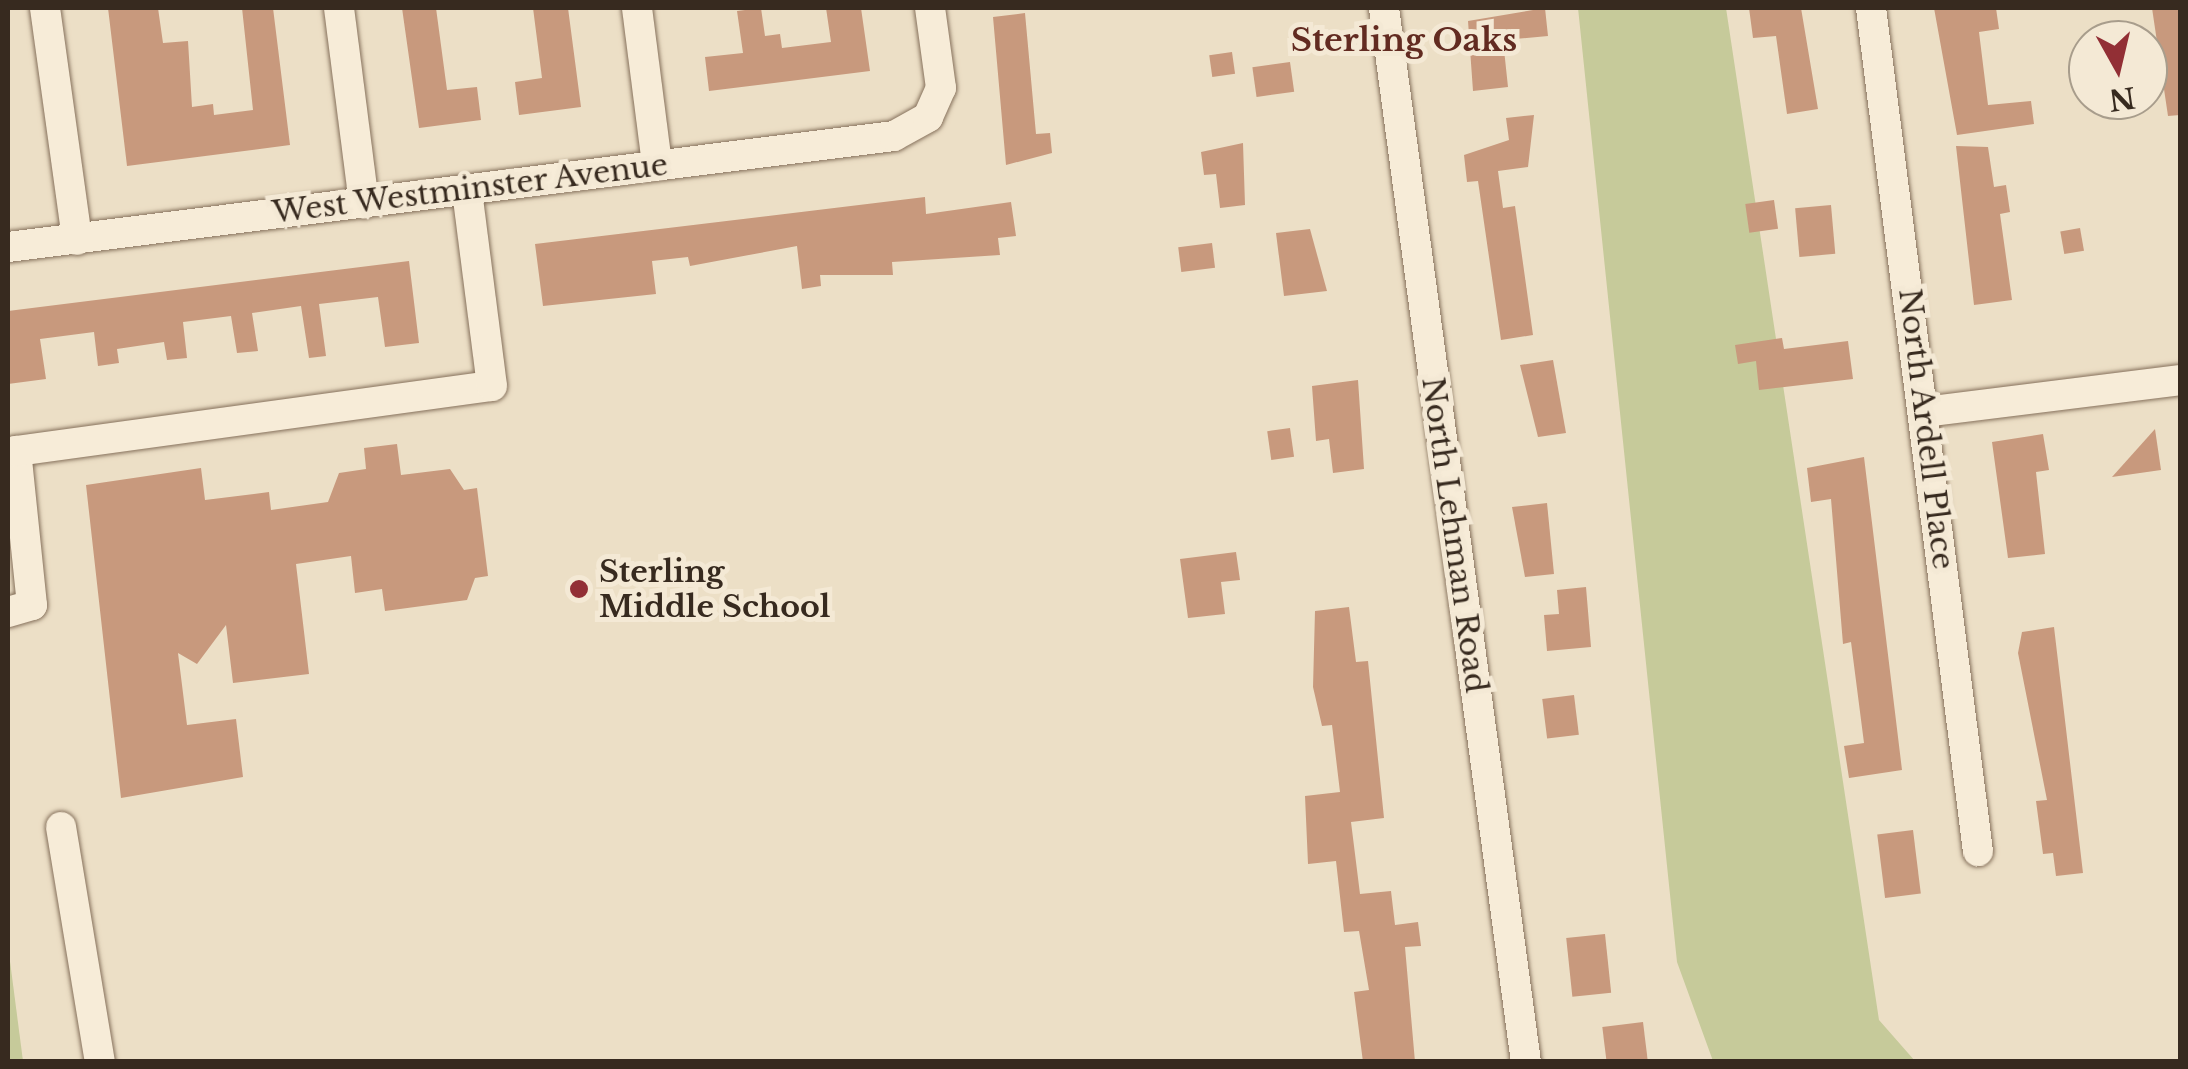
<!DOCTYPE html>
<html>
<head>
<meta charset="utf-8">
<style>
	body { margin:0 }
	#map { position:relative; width:2188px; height:1069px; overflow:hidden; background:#ecdfc6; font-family:"Libre Baskerville",serif }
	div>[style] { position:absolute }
	.green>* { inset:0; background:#c6ca9a }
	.building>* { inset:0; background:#c8997d; transform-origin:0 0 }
	.roads { filter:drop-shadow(0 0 2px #86715c) drop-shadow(0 0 2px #86715c) }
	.minor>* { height:30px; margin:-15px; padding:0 15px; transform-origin:15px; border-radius:15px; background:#f7ecd8 }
	.dots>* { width:28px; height:28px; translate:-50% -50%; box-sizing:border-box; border:5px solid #f4e9d5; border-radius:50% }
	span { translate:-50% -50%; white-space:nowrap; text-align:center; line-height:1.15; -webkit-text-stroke:10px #f4e9d5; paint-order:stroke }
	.street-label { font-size:30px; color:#372a1f }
	.poi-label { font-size:30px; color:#372a1f; font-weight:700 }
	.left { translate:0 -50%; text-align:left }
	.neighbourhood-label { font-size:32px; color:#622b21; font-weight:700 }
	.frame { position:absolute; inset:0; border:10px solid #372a1f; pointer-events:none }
	.north { position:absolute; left:2068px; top:20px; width:100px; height:100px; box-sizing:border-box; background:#f4e9d5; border:2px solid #a89d8c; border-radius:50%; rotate:172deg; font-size:28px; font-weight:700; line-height:40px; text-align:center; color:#372a1f }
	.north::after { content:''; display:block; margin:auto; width:35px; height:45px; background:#922f35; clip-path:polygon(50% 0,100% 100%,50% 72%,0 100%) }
</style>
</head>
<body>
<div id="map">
	<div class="green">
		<div style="clip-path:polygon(1578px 8px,1726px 8px,1879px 1020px,1915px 1061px,1713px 1061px,1677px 962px)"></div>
		<div style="clip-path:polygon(8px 946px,23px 1061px,8px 1061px)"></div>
	</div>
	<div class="building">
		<div style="clip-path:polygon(108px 8px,158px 8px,163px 43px,188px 41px,192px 107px,213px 104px,214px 115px,253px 110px,242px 8px,273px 8px,290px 145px,127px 166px)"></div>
		<div style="clip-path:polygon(402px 8px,436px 8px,447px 90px,477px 87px,481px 120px,419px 128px)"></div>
		<div style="clip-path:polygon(533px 8px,568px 8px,581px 107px,519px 115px,515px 82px,542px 78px)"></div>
		<div style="clip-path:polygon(761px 8px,765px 36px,780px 34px,782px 48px,831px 42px,826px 8px,861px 8px,870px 71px,709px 91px,705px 57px,743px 53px,737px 11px)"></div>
		<div style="clip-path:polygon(1545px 8px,1548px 36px,1503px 40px,1508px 87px,1473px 91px,1468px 21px)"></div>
		<div style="clip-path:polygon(1749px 8px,1801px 8px,1818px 109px,1787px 114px,1776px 36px,1753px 38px)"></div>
		<div style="clip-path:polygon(1934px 8px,1996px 8px,1999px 29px,1979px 32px,1988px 105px,2031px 101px,2034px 124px,1957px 135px)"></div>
		<div style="clip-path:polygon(2152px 8px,2180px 8px,2180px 115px,2168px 116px)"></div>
		<div style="clip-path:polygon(1025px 13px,1036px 134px,1050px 133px,1052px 153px,1006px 165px,993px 17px)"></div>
		<div style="left:1232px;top:52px;width:22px;height:23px;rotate:82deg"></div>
		<div style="left:1290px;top:62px;width:30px;height:38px;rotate:82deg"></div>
		<div style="clip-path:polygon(1534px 115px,1528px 167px,1498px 171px,1503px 208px,1515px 206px,1533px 335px,1501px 340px,1478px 181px,1467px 182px,1464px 155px,1509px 140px,1506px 118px)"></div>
		<div style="clip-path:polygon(1243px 143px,1245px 205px,1220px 208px,1216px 174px,1204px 175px,1201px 152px)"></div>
		<div style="clip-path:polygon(1956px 146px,1988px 147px,1994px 187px,2006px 185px,2010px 212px,2000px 214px,2012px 300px,1974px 305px)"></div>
		<div style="clip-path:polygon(925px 197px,926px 214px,1011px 202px,1016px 236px,998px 238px,1000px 255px,892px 262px,893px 275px,820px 275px,821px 286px,802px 289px,797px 246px,690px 266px,688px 257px,652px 261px,656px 294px,543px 306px,535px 244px)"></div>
		<div style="left:1774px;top:200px;width:29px;height:29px;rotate:82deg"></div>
		<div style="left:1831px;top:205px;width:49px;height:36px;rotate:85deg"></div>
		<div style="left:2080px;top:228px;width:23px;height:20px;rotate:80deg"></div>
		<div style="clip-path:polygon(1310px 229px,1327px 291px,1284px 296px,1276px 233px)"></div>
		<div style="left:1212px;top:243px;width:25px;height:34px;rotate:83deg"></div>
		<div style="clip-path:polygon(409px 261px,419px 343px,385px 347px,378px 297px,319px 304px,326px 356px,309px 358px,301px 306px,252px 313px,258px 351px,237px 353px,231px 316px,183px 322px,187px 358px,167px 360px,164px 342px,117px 349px,119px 363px,98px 366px,94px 332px,40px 339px,46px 379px,8px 384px,8px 311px)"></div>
		<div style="clip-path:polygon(1782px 338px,1784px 349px,1848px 341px,1853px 379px,1759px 390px,1756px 361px,1738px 364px,1735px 345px)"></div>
		<div style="clip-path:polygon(1553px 360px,1566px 433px,1538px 437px,1520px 365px)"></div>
		<div style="clip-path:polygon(1358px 380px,1364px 469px,1333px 473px,1329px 439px,1316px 441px,1312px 386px)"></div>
		<div style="left:1290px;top:428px;width:29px;height:23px;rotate:82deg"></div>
		<div style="clip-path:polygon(2155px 429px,2161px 470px,2112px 477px)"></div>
		<div style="clip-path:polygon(2043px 434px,2049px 470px,2036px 472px,2045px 554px,2008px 558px,1992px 442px)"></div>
		<div style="clip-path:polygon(397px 444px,401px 475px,450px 469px,464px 490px,477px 488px,488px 576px,475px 578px,467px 600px,385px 611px,382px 589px,355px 593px,351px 556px,296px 564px,309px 674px,233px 683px,226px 625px,197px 664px,178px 653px,187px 725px,236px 719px,243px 777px,121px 798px,86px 485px,201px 468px,205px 500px,269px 492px,271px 510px,328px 502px,339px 473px,366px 469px,364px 448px)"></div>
		<div style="clip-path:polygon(1864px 457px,1902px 770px,1849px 778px,1844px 746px,1864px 743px,1851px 642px,1843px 644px,1831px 499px,1811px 502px,1807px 468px)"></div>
		<div style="clip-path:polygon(1547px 503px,1554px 574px,1525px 577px,1512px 507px)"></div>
		<div style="clip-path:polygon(1236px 552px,1240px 580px,1221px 582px,1225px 614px,1188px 618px,1180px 559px)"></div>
		<div style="clip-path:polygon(1586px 587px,1591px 647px,1547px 651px,1544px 615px,1559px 614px,1557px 590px)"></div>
		<div style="clip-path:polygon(1349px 607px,1356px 662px,1368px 661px,1384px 818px,1351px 822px,1360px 894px,1391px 891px,1395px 925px,1418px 922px,1421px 946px,1405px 947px,1415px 1062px,1363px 1062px,1354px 992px,1369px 990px,1359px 931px,1344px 932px,1336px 861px,1308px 864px,1305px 796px,1340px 792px,1332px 725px,1322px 726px,1313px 687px,1315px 611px)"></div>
		<div style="clip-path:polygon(2054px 627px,2083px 873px,2056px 876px,2053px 853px,2043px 854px,2036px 801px,2047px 800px,2018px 653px,2022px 632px)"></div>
		<div style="left:1574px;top:695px;width:40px;height:32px;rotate:83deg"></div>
		<div style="left:1913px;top:830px;width:64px;height:36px;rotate:83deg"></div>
		<div style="left:1605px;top:934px;width:59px;height:39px;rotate:84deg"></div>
		<div style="left:1643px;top:1022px;width:40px;height:41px;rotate:83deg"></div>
	</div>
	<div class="roads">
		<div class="minor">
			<div style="left:45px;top:8px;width:234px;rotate:82.1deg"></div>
			<div style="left:339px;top:8px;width:197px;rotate:82.7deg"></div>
			<div style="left:637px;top:8px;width:158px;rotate:82.7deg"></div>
			<div style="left:1384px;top:8px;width:1064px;rotate:82.33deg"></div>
			<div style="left:1871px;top:8px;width:850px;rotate:82.77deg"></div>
			<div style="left:8px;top:247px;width:893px;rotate:-7.14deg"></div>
			<div style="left:894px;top:136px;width:39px;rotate:-29deg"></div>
			<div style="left:928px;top:117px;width:32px;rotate:-66deg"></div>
			<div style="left:941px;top:88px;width:81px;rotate:-97.8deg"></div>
			<div style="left:1924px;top:412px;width:258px;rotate:-7.1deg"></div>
			<div style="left:8px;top:612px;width:25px;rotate:-16deg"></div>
			<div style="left:32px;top:605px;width:155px;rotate:-95.9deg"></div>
			<div style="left:16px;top:451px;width:480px;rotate:-7.8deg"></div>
			<div style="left:492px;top:386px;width:198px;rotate:-97.3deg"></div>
			<div style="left:61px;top:827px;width:238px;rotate:80.6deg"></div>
		</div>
	</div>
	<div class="dots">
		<div style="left:579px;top:589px;background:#922f35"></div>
	</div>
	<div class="street-label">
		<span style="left:470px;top:189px;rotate:-7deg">West Westminster Avenue</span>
		<span style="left:1926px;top:429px;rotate:83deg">North Ardell Place</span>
		<span style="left:1454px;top:535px;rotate:82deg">North Lehman Road</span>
	</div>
	<div class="poi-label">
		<span class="left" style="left:599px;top:589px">Sterling<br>Middle School</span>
	</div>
	<div class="neighbourhood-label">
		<span style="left:1404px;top:40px">Sterling Oaks</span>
	</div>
	<div class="frame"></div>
	<div class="north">N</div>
</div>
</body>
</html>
